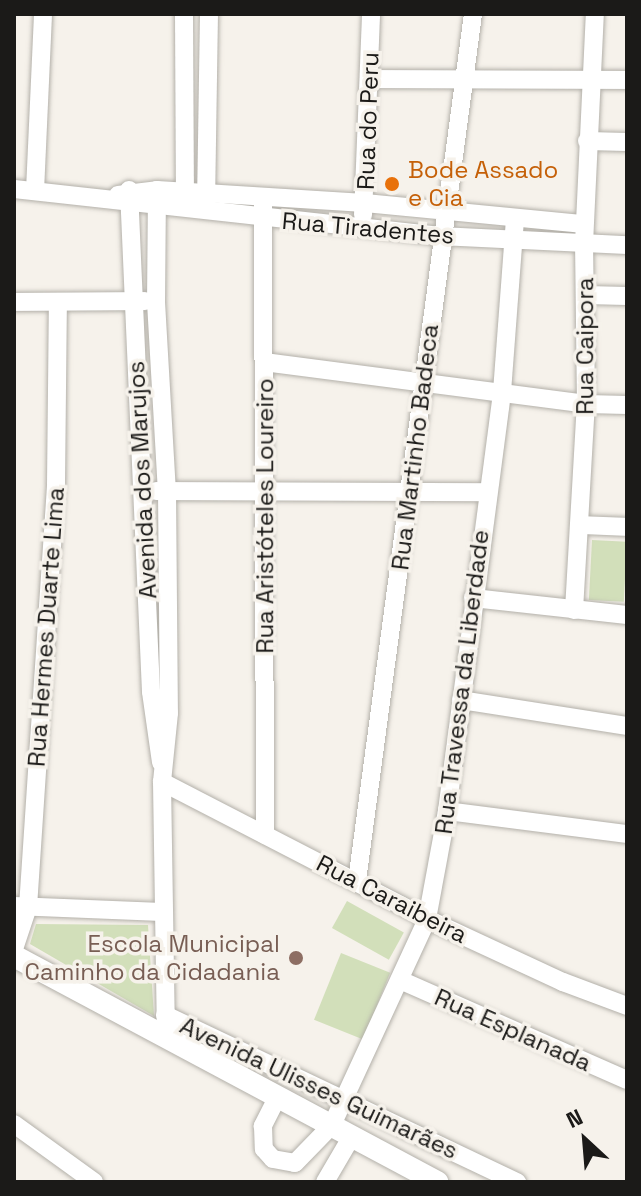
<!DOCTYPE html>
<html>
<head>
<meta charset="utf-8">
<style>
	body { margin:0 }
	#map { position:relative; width:641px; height:1196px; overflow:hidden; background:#f6f2eb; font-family:"Space Grotesk",sans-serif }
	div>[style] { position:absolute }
	.green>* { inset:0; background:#d2dfba; transform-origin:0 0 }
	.roads { filter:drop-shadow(0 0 2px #b3b0a9) drop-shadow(0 0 2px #b3b0a9) }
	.minor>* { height:18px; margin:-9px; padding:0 9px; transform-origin:9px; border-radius:9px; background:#fff }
	.major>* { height:22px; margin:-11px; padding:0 11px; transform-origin:11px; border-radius:11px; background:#fff }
	.dots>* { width:22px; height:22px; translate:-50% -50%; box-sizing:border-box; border:4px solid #f6f2eb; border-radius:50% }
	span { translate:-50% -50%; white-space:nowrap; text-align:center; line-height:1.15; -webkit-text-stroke:7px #f6f2eb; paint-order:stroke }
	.street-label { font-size:24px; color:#1b1a18 }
	.food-label { font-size:24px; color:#c56008 }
	.left { translate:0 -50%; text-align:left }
	.education-label { font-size:24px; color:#785e54 }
	.right { translate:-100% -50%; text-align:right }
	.frame { position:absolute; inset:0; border:16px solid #1b1a18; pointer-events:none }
	.north { position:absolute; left:545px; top:1100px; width:80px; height:80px; -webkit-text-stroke:6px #f6f2eb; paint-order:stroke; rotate:334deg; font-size:22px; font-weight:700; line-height:32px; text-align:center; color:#1b1a18 }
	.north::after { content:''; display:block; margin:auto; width:28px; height:36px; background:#1b1a18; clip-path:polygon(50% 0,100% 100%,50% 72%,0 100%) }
</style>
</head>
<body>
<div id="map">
	<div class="green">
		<div style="left:592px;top:540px;width:35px;height:60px;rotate:3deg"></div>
		<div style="left:347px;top:901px;width:65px;height:31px;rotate:29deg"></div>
		<div style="clip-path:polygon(36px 924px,148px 925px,154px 1016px,30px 944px)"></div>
		<div style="left:341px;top:953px;width:53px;height:72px;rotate:22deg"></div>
	</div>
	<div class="roads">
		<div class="minor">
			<div style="left:184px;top:14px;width:189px;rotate:89.7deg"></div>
			<div style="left:371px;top:79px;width:256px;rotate:0.2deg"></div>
			<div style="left:587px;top:141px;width:40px;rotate:1.4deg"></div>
			<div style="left:14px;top:189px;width:429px;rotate:6.3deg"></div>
			<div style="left:440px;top:236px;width:187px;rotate:2.8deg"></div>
			<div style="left:129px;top:190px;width:502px;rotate:87.49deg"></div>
			<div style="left:151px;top:692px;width:71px;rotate:81.9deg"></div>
			<div style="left:157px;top:190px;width:112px;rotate:90.5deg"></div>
			<div style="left:156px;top:302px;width:189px;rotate:86.7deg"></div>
			<div style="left:167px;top:491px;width:222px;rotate:89.5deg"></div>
			<div style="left:169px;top:713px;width:69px;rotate:95.8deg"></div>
			<div style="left:162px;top:782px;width:255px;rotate:89.1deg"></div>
			<div style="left:35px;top:191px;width:177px;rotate:-87.4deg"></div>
			<div style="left:118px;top:195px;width:39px;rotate:-7deg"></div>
			<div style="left:157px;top:190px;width:208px;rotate:3.6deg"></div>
			<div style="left:365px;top:203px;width:220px;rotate:5.5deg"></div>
			<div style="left:263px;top:198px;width:637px;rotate:89.82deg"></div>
			<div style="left:206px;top:204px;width:190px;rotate:-89.1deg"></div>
			<div style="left:363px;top:215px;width:201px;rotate:-87.7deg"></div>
			<div style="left:586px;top:295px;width:41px;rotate:1.4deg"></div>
			<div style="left:14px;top:302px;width:131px;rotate:-0.4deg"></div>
			<div style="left:264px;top:362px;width:325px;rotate:7.4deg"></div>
			<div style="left:586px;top:404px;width:41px;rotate:1.4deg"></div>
			<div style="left:156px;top:491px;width:331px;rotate:0.2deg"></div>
			<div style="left:580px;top:525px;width:47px;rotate:2.4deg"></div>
			<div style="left:473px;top:598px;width:155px;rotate:6.3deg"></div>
			<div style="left:574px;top:610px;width:206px;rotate:-86.7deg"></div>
			<div style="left:586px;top:404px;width:160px;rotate:-90.7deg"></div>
			<div style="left:584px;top:244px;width:230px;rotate:-87.3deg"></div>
			<div style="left:461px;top:700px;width:168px;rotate:8.9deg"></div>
			<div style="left:162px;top:782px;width:298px;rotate:27.3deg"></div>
			<div style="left:427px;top:919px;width:150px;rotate:24.9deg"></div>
			<div style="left:563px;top:982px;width:68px;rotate:20.6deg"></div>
			<div style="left:447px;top:811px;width:181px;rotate:7.3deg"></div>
			<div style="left:357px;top:881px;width:875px;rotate:-82.38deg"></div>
			<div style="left:14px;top:906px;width:148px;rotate:2.3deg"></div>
			<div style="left:14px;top:949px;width:44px;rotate:-71.6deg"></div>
			<div style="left:28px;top:907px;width:165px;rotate:-86.2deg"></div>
			<div style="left:39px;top:742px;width:259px;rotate:-86.2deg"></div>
			<div style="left:56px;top:484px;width:182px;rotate:-89.4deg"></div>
			<div style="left:400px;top:980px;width:248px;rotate:23.8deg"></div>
			<div style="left:165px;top:1015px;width:390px;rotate:25.4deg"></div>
			<div style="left:278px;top:1096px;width:34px;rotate:117deg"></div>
			<div style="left:263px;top:1126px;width:23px;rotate:88deg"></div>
			<div style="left:264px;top:1149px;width:13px;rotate:48deg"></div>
			<div style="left:273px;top:1159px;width:22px;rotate:10deg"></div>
			<div style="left:295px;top:1163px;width:53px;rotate:-45.8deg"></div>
			<div style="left:332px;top:1125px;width:227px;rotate:-65.2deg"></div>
			<div style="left:427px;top:919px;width:110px;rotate:-79.5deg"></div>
			<div style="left:447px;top:811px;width:423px;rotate:-82.5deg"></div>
			<div style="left:502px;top:392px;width:174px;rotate:-85.7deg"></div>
			<div style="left:14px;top:1124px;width:99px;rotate:35.9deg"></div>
			<div style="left:325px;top:1182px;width:53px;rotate:-59.6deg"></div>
		</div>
		<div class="major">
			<div style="left:14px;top:956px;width:480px;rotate:28.1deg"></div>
		</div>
	</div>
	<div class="dots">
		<div style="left:392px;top:184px;background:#e8710a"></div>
		<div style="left:296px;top:958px;background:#8d6e63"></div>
	</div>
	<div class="street-label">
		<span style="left:368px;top:121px;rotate:-88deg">Rua do Peru</span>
		<span style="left:368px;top:228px;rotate:5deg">Rua Tiradentes</span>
		<span style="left:585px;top:346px;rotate:-90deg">Rua Caipora</span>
		<span style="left:415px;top:447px;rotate:-83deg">Rua Martinho Badeca</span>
		<span style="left:142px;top:480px;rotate:-93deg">Avenida dos Marujos</span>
		<span style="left:265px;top:516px;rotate:-90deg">Rua Aristóteles Loureiro</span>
		<span style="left:46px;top:627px;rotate:-86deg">Rua Hermes Duarte Lima</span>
		<span style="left:462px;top:682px;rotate:-83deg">Rua Travessa da Liberdade</span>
		<span style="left:392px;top:899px;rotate:27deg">Rua Caraibeira</span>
		<span style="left:513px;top:1030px;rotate:24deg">Rua Esplanada</span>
		<span style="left:319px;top:1088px;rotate:25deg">Avenida Ulisses Guimarães</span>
	</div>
	<div class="food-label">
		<span class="left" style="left:408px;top:184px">Bode Assado<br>e Cia</span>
	</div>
	<div class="education-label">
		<span class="right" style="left:280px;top:958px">Escola Municipal<br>Caminho da Cidadania</span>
	</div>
	<div class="frame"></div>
	<div class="north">N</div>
</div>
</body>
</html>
